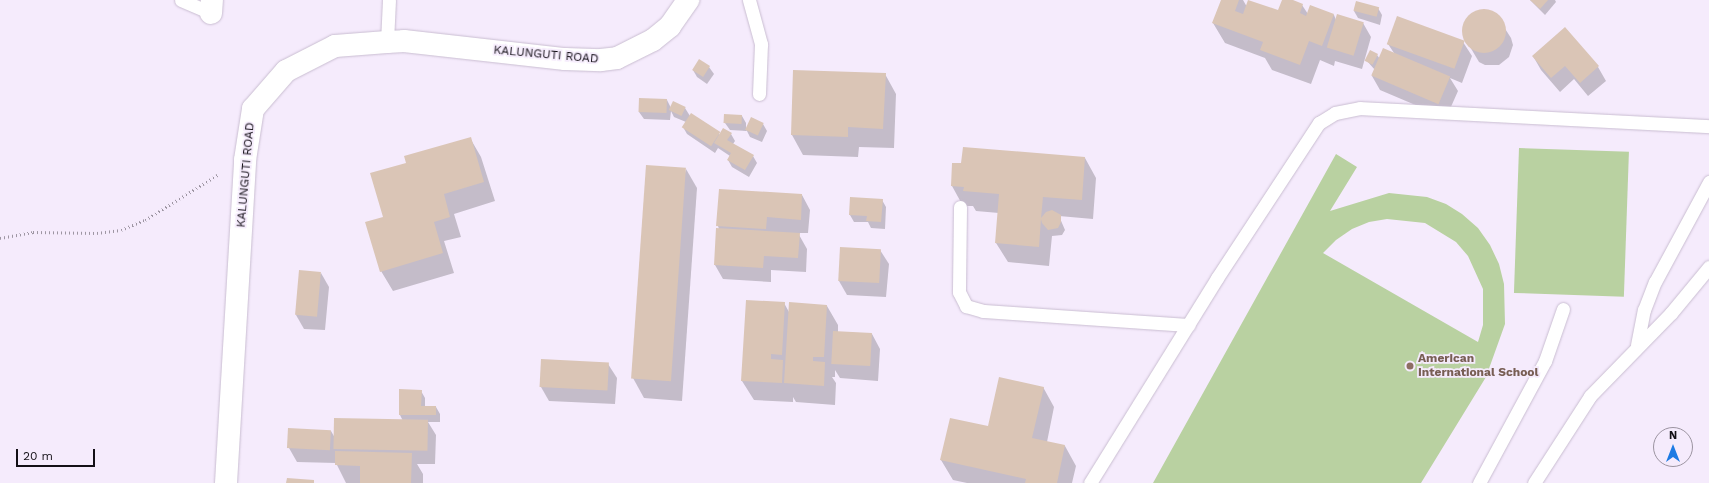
<!DOCTYPE html>
<html>
<head>
<meta charset="utf-8">
<style>
	body { margin:0 }
	#map { position:relative; width:1709px; height:483px; overflow:hidden; background:#f5ebfc; font-family:"Work Sans",sans-serif }
	div>[style] { position:absolute }
	.green>* { inset:0; background:#b9d1a1; transform-origin:0 0 }
	.shadow>* { inset:0; background:#0003 }
	.building>* { inset:0; background:#dac5b6; transform-origin:0 0 }
	.round { border-radius:50% }
	.path>* { height:2.5px; margin-top:-1.25px; transform-origin:0; background:repeating-linear-gradient(90deg,#9e96a3 0 1px,transparent 0 4px) }
	.roads { filter:drop-shadow(0 0 1px #c9bdd1) drop-shadow(0 0 1px #c9bdd1) }
	.service>* { height:13px; margin:-6.5px; padding:0 6.5px; transform-origin:6.5px; border-radius:6.5px; background:#fff }
	.minor>* { height:22px; margin:-11px; padding:0 11px; transform-origin:11px; border-radius:11px; background:#fff }
	.dots>* { width:11px; height:11px; translate:-50% -50%; box-sizing:border-box; border:2px solid #f5ebfc; border-radius:50% }
	span { translate:-50% -50%; white-space:nowrap; text-align:center; line-height:1.15; -webkit-text-stroke:3.5px #f5ebfc; paint-order:stroke }
	.street-label { font-size:12px; color:#130f16 }
	.education-label { font-size:12px; color:#785e54; font-weight:700 }
	.left { translate:0 -50%; text-align:left }
	.north { position:absolute; left:1653px; top:427px; width:40px; height:40px; box-sizing:border-box; background:#f5ebfc; border:1px solid #9b93a0; border-radius:50%; rotate:0deg; font-size:11px; font-weight:700; line-height:16px; text-align:center; color:#130f16 }
	.north::after { content:''; display:block; margin:auto; width:14px; height:18px; background:#1d7ae3; clip-path:polygon(50% 0,100% 100%,50% 72%,0 100%) }
	.scale { position:absolute; left:16px; top:449px; width:79px; height:18px; box-sizing:border-box; border:2px solid #130f16; border-top:0; padding-left:5px; font-size:12px; line-height:14px; white-space:nowrap; color:#130f16; -webkit-text-stroke:3px #f5ebfc; paint-order:stroke }
</style>
</head>
<body>
<div id="map">
	<div class="green">
		<div style="left:1519px;top:148px;width:110px;height:145px;rotate:2deg"></div>
		<div style="clip-path:polygon(evenodd,1336px 154px,1357px 167px,1330px 211px,1389px 193px,1427px 197px,1446px 204px,1462px 214px,1478px 228px,1490px 245px,1499px 264px,1504px 284px,1505px 324px,1486px 377px,1421px 483px,1153px 483px,1336px 154px,1387px 219px,1425px 223px,1456px 242px,1468px 256px,1483px 289px,1483px 325px,1478px 342px,1323px 253px,1336px 240px,1352px 229px,1369px 222px,1387px 219px)"></div>
	</div>
	<div class="shadow">
		<div style="clip-path:polygon(1222px 0,1243px 0,1247px 7px,1279px 12px,1283px 0,1290px 0,1302px 5px,1308px 14px,1334px 15px,1336px 20px,1363px 23px,1371px 37px,1362px 69px,1335px 61px,1334px 66px,1320px 60px,1311px 84px,1272px 70px,1265px 58px,1225px 43px,1213px 23px)"></div>
		<div style="clip-path:polygon(1530px 0,1555px 0,1556px 2px,1545px 15px)"></div>
		<div style="clip-path:polygon(1378px 8px,1382px 15px,1380px 25px,1358px 18px,1354px 11px)"></div>
		<div style="clip-path:polygon(1482px 10px,1495px 13px,1511px 38px,1513px 45px,1509px 57px,1499px 65px,1485px 65px,1479px 62px,1463px 35px,1465px 21px,1476px 12px)"></div>
		<div style="clip-path:polygon(1463px 42px,1472px 56px,1462px 83px,1450px 78px,1458px 91px,1446px 118px,1380px 90px,1372px 76px,1375px 70px,1367px 61px,1377px 55px,1380px 59px,1394px 53px,1388px 44px)"></div>
		<div style="clip-path:polygon(1533px 56px,1598px 67px,1606px 81px,1588px 96px,1574px 79px,1560px 92px,1541px 70px)"></div>
		<div style="clip-path:polygon(709px 67px,714px 74px,707px 84px,697px 77px,693px 70px)"></div>
		<div style="clip-path:polygon(885px 74px,896px 94px,894px 148px,859px 147px,858px 157px,803px 155px,792px 135px)"></div>
		<div style="clip-path:polygon(667px 100px,671px 108px,685px 108px,690px 116px,720px 135px,731px 134px,735px 141px,733px 144px,753px 156px,757px 163px,749px 177px,732px 167px,728px 160px,730px 156px,718px 148px,715px 153px,687px 134px,683px 127px,686px 122px,674px 117px,671px 111px,670px 120px,644px 119px,639px 112px)"></div>
		<div style="clip-path:polygon(725px 115px,742px 116px,746px 123px,746px 131px,752px 118px,763px 124px,767px 131px,762px 142px,750px 137px,747px 131px,730px 130px,725px 123px)"></div>
		<div style="clip-path:polygon(470px 138px,481px 157px,495px 201px,454px 214px,461px 237px,444px 241px,454px 273px,393px 291px,381px 271px,384px 217px)"></div>
		<div style="clip-path:polygon(1085px 158px,1096px 178px,1093px 219px,1059px 216px,1065px 230px,1062px 235px,1052px 236px,1049px 266px,1008px 262px,996px 243px,999px 213px,976px 211px,973px 206px,963px 206px,952px 186px)"></div>
		<div style="clip-path:polygon(686px 169px,697px 188px,682px 401px,644px 398px,633px 378px)"></div>
		<div style="clip-path:polygon(802px 195px,810px 210px,808px 233px,798px 233px,807px 249px,806px 272px,771px 270px,771px 282px,723px 279px,715px 265px,719px 229px,718px 226px)"></div>
		<div style="clip-path:polygon(882px 200px,886px 207px,885px 229px,871px 228px,868px 222px,854px 222px,850px 215px)"></div>
		<div style="clip-path:polygon(880px 250px,889px 264px,886px 297px,847px 295px,839px 281px)"></div>
		<div style="clip-path:polygon(321px 273px,329px 287px,325px 330px,304px 329px,296px 315px)"></div>
		<div style="clip-path:polygon(784px 303px,789px 312px,827px 306px,838px 325px,838px 332px,872px 334px,880px 349px,878px 381px,840px 378px,835px 370px,835px 377px,832px 377px,836px 383px,835px 405px,796px 402px,793px 397px,793px 402px,754px 400px,742px 381px)"></div>
		<div style="clip-path:polygon(608px 364px,617px 378px,615px 404px,549px 401px,541px 387px)"></div>
		<div style="clip-path:polygon(1043px 387px,1054px 407px,1047px 442px,1065px 446px,1076px 466px,1072px 483px,967px 483px,953px 480px,941px 460px)"></div>
		<div style="clip-path:polygon(421px 391px,425px 398px,425px 407px,436px 407px,440px 414px,440px 422px,428px 422px,436px 435px,435px 464px,417px 464px,423px 474px,423px 483px,346px 483px,336px 463px,297px 462px,289px 448px,331px 431px,335px 438px,403px 421px,400px 415px)"></div>
	</div>
	<div class="building">
		<div style="clip-path:polygon(1221px 0,1239px 0,1235px 11px,1243px 14px,1248px 0,1278px 10px,1282px 0,1293px 0,1303px 4px,1300px 13px,1306px 16px,1310px 5px,1334px 14px,1322px 46px,1309px 41px,1300px 65px,1260px 50px,1263px 42px,1212px 23px)"></div>
		<div style="clip-path:polygon(1530px 0,1548px 0,1540px 9px)"></div>
		<div style="left:1356px;top:1px;width:24px;height:10px;rotate:15deg"></div>
		<div class="round" style="left:1462px;top:9px;width:44px;height:44px"></div>
		<div style="left:1337px;top:14px;width:28px;height:35px;rotate:17deg"></div>
		<div style="left:1397px;top:16px;width:72px;height:30px;rotate:20deg"></div>
		<div style="clip-path:polygon(1565px 27px,1599px 66px,1580px 83px,1565px 66px,1551px 78px,1532px 56px)"></div>
		<div style="left:1383px;top:48px;width:73px;height:30px;rotate:23deg"></div>
		<div style="left:1370px;top:50px;width:9px;height:12px;rotate:27deg"></div>
		<div style="left:699px;top:59px;width:13px;height:13px;rotate:32deg"></div>
		<div style="clip-path:polygon(793px 70px,886px 73px,883px 129px,848px 127px,848px 137px,791px 135px)"></div>
		<div style="left:639px;top:98px;width:28px;height:14px;rotate:2deg"></div>
		<div style="left:673px;top:101px;width:14px;height:10px;rotate:25deg"></div>
		<div style="left:691px;top:113px;width:35px;height:17px;rotate:33deg"></div>
		<div style="left:724px;top:114px;width:18px;height:9px;rotate:3deg"></div>
		<div style="left:751px;top:117px;width:14px;height:14px;rotate:25deg"></div>
		<div style="clip-path:polygon(723px 128px,732px 133px,727px 140px,754px 155px,745px 170px,727px 160px,731px 153px,714px 143px)"></div>
		<div style="clip-path:polygon(471px 137px,484px 182px,444px 194px,450px 217px,434px 222px,443px 253px,380px 272px,365px 222px,383px 217px,370px 173px,406px 163px,404px 156px)"></div>
		<div style="clip-path:polygon(963px 147px,1085px 157px,1082px 200px,1043px 197px,1041px 218px,1046px 212px,1052px 210px,1061px 215px,1061px 222px,1058px 228px,1048px 230px,1042px 223px,1041px 219px,1039px 247px,995px 243px,999px 194px,963px 191px,964px 187px,951px 186px,952px 163px,961px 163px)"></div>
		<div style="left:646px;top:165px;width:40px;height:214px;rotate:4deg"></div>
		<div style="clip-path:polygon(719px 189px,802px 194px,801px 220px,767px 217px,766px 229px,716px 226px)"></div>
		<div style="clip-path:polygon(850px 197px,883px 199px,881px 222px,866px 221px,867px 216px,849px 215px)"></div>
		<div style="clip-path:polygon(716px 228px,800px 233px,798px 258px,764px 256px,763px 268px,714px 265px)"></div>
		<div style="left:840px;top:247px;width:41px;height:34px;rotate:3deg"></div>
		<div style="left:299px;top:270px;width:22px;height:45px;rotate:5deg"></div>
		<div style="clip-path:polygon(746px 300px,785px 302px,782px 355px,771px 354px,771px 359px,783px 360px,782px 383px,741px 381px)"></div>
		<div style="clip-path:polygon(789px 302px,827px 305px,824px 357px,813px 357px,813px 361px,825px 362px,824px 386px,784px 383px)"></div>
		<div style="left:833px;top:331px;width:39px;height:33px;rotate:3deg"></div>
		<div style="left:541px;top:359px;width:68px;height:28px;rotate:3deg"></div>
		<div style="clip-path:polygon(999px 377px,1044px 387px,1032px 438px,1065px 445px,1057px 483px,1025px 483px,1026px 479px,940px 460px,950px 418px,988px 426px)"></div>
		<div style="clip-path:polygon(399px 389px,422px 390px,421px 406px,436px 406px,436px 415px,399px 415px)"></div>
		<div style="left:334px;top:418px;width:94px;height:31px;rotate:1deg"></div>
		<div style="left:288px;top:428px;width:43px;height:20px;rotate:3deg"></div>
		<div style="clip-path:polygon(335px 451px,412px 453px,411px 483px,360px 483px,360px 466px,335px 465px)"></div>
		<div style="clip-path:polygon(287px 478px,314px 480px,314px 483px,286px 483px)"></div>
	</div>
	<div class="path">
		<div style="left:0;top:238px;width:34px;rotate:-10deg"></div>
		<div style="left:33px;top:232px;width:64px;rotate:0.9deg"></div>
		<div style="left:97px;top:233px;width:24px;rotate:-7deg"></div>
		<div style="left:121px;top:230px;width:26px;rotate:-23deg"></div>
		<div style="left:145px;top:220px;width:87px;rotate:-31.9deg"></div>
	</div>
	<div class="roads">
		<div class="service">
			<div style="left:181px;top:0;width:33px;rotate:23deg"></div>
			<div style="left:749px;top:0;width:46px;rotate:74.7deg"></div>
			<div style="left:761px;top:44px;width:50px;rotate:92.3deg"></div>
			<div style="left:387px;top:42px;width:42px;rotate:-87.3deg"></div>
			<div style="left:960px;top:207px;width:85px;rotate:90.7deg"></div>
			<div style="left:959px;top:292px;width:16px;rotate:63deg"></div>
			<div style="left:966px;top:306px;width:18px;rotate:16deg"></div>
			<div style="left:983px;top:311px;width:206px;rotate:3.9deg"></div>
			<div style="left:1637px;top:345px;width:36px;rotate:-79deg"></div>
			<div style="left:1644px;top:310px;width:30px;rotate:-69deg"></div>
			<div style="left:1655px;top:282px;width:114px;rotate:-61.6deg"></div>
			<div style="left:1090px;top:483px;width:241px;rotate:-58.2deg"></div>
			<div style="left:1217px;top:278px;width:186px;rotate:-56.7deg"></div>
			<div style="left:1319px;top:123px;width:19px;rotate:-32deg"></div>
			<div style="left:1335px;top:113px;width:25px;rotate:-11deg"></div>
			<div style="left:1360px;top:108px;width:349px;rotate:3deg"></div>
			<div style="left:1479px;top:483px;width:139px;rotate:-61.6deg"></div>
			<div style="left:1545px;top:361px;width:55px;rotate:-70.9deg"></div>
			<div style="left:1534px;top:483px;width:103px;rotate:-57.2deg"></div>
			<div style="left:1590px;top:396px;width:116px;rotate:-45.7deg"></div>
			<div style="left:1671px;top:313px;width:60px;rotate:-50.4deg"></div>
		</div>
		<div class="minor">
			<div style="left:211px;top:13px;width:13px;rotate:-86deg"></div>
			<div style="left:226px;top:483px;width:324px;rotate:-86.6deg"></div>
			<div style="left:245px;top:160px;width:52px;rotate:-81.1deg"></div>
			<div style="left:253px;top:109px;width:50px;rotate:-49deg"></div>
			<div style="left:286px;top:71px;width:55px;rotate:-27deg"></div>
			<div style="left:335px;top:46px;width:52px;rotate:-4.4deg"></div>
			<div style="left:387px;top:42px;width:17px;rotate:-3deg"></div>
			<div style="left:404px;top:41px;width:162px;rotate:6.4deg"></div>
			<div style="left:565px;top:59px;width:36px;rotate:2deg"></div>
			<div style="left:601px;top:60px;width:16px;rotate:-7deg"></div>
			<div style="left:617px;top:58px;width:40px;rotate:-26.6deg"></div>
			<div style="left:653px;top:40px;width:22px;rotate:-39deg"></div>
			<div style="left:670px;top:26px;width:32px;rotate:-55deg"></div>
		</div>
	</div>
	<div class="dots">
		<div style="left:1410px;top:366px;background:#8d6e63"></div>
	</div>
	<div class="street-label">
		<span style="left:546px;top:55px;rotate:5deg">KALUNGUTI ROAD</span>
		<span style="left:246px;top:175px;rotate:-85deg">KALUNGUTI ROAD</span>
	</div>
	<div class="education-label">
		<span class="left" style="left:1418px;top:366px">American<br>International School</span>
	</div>
	<div class="north">N</div>
	<div class="scale">20 m</div>
</div>
</body>
</html>
